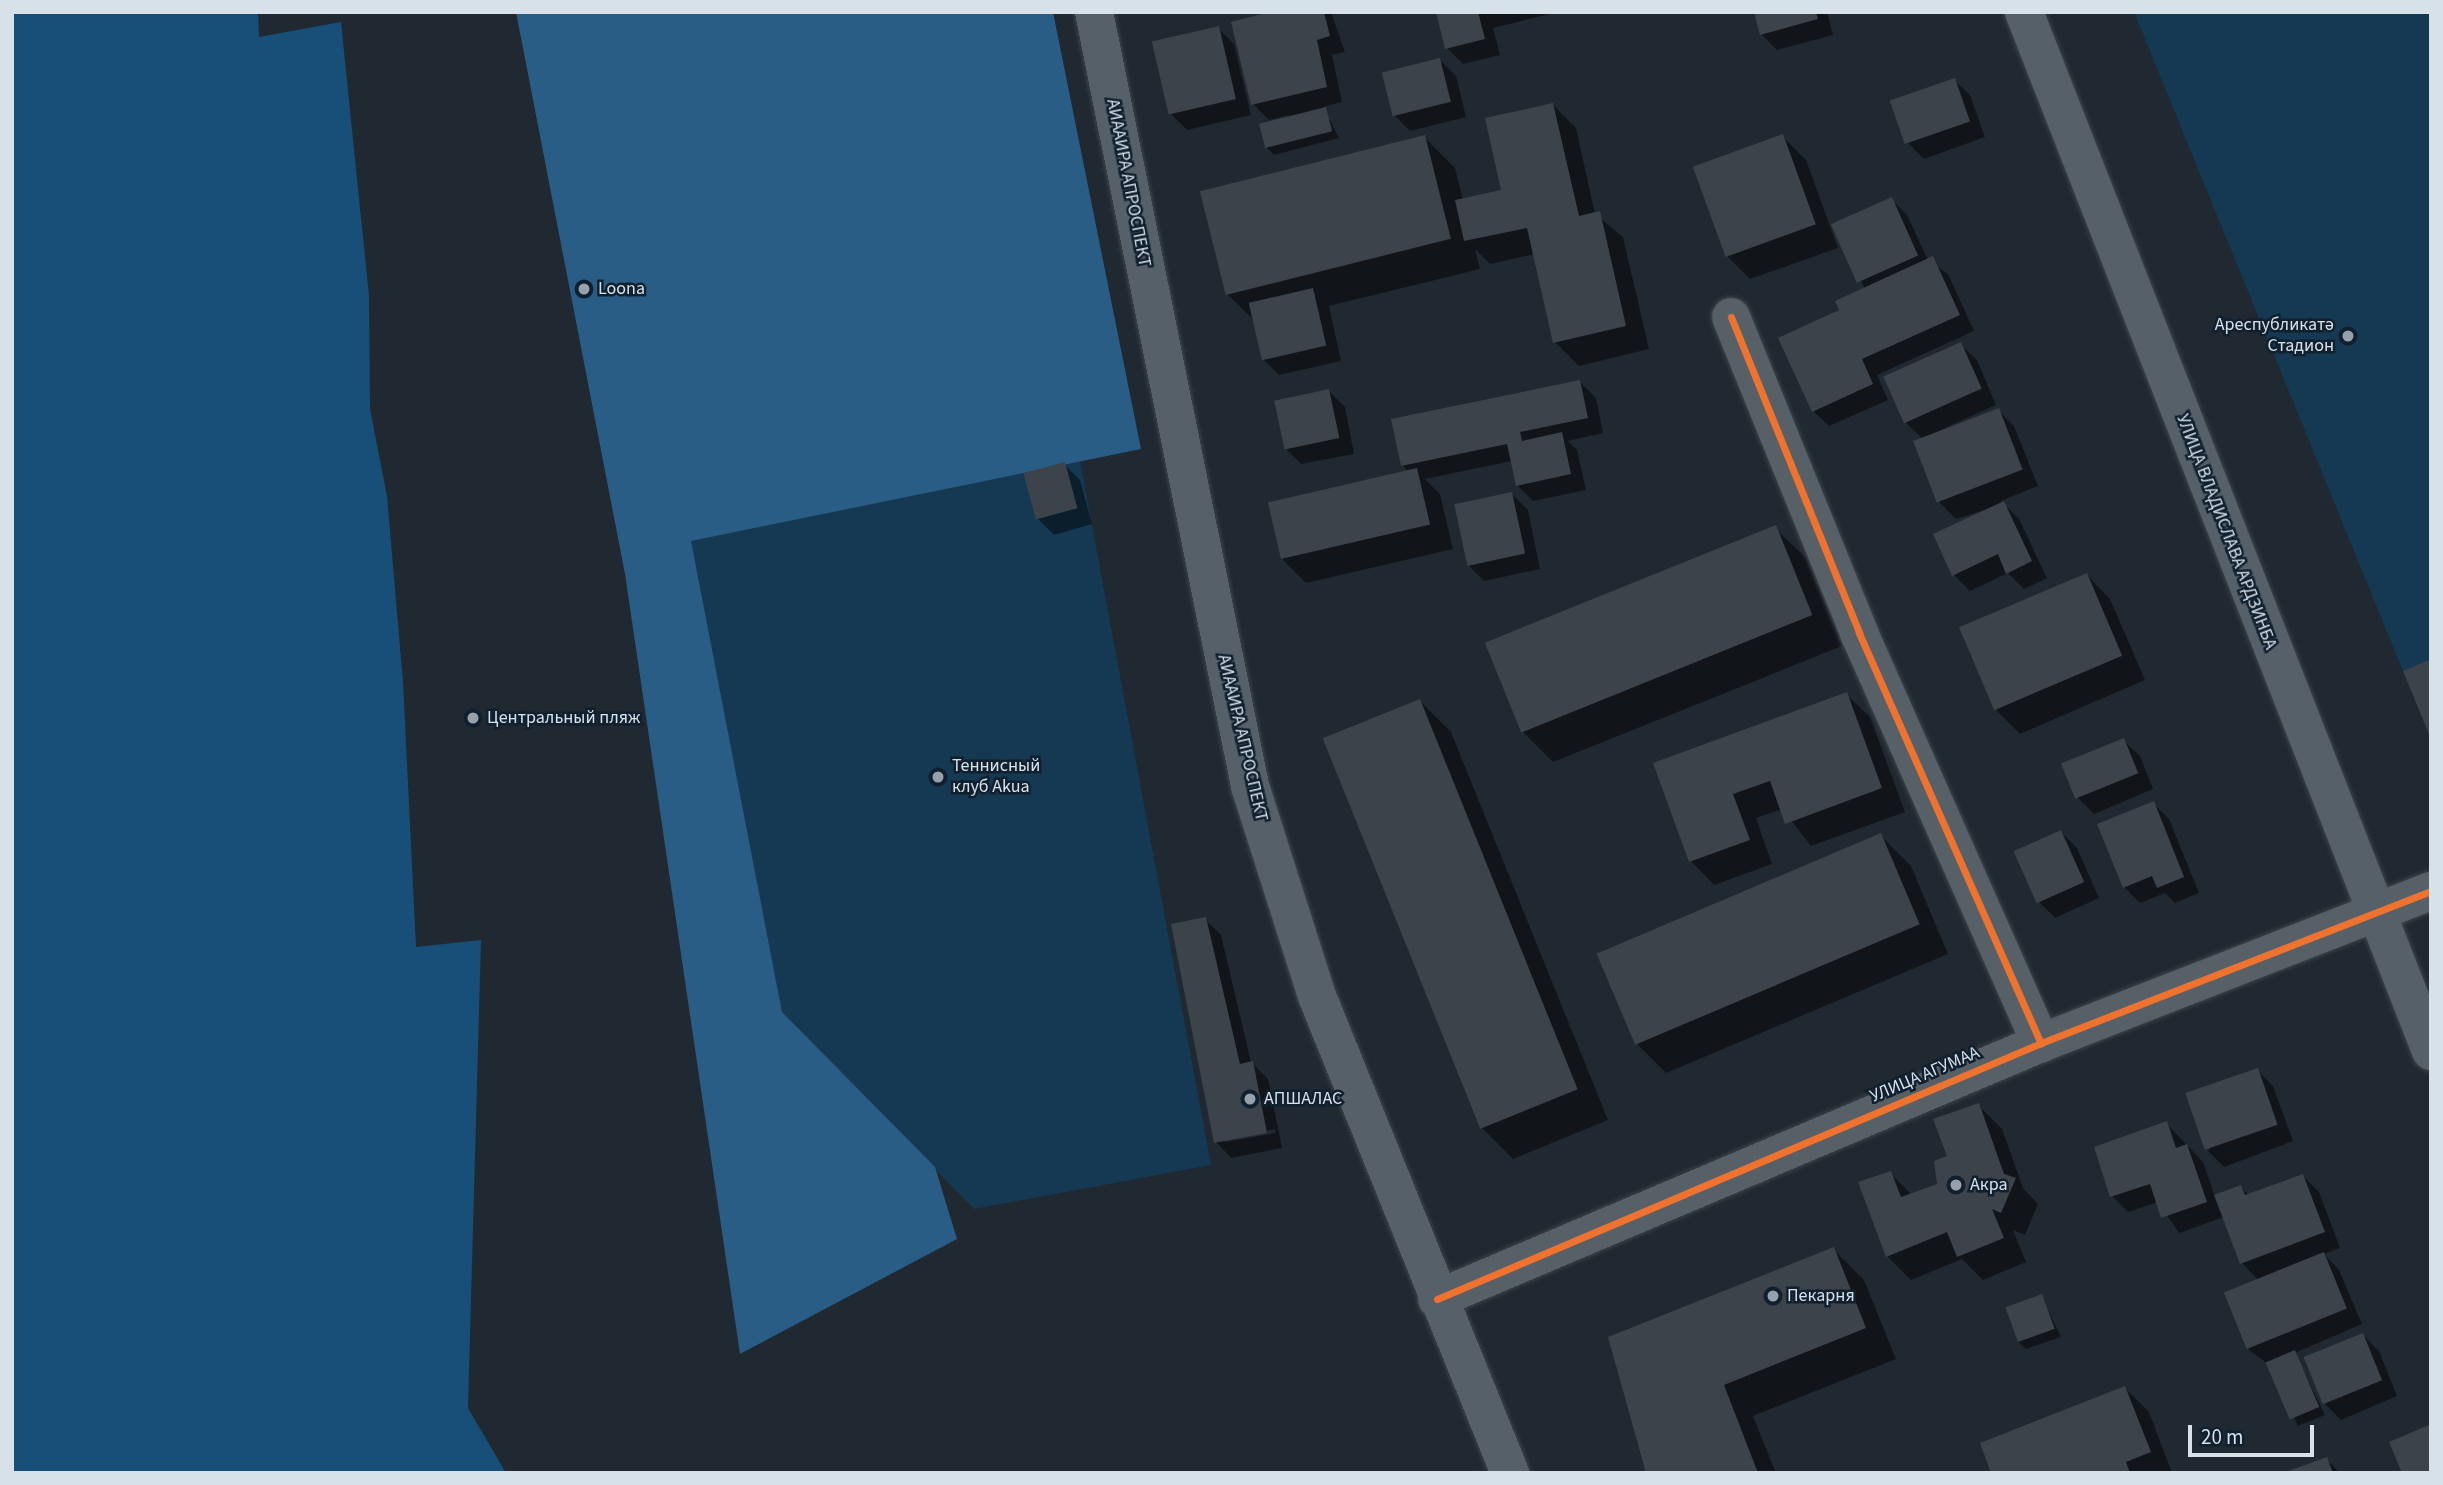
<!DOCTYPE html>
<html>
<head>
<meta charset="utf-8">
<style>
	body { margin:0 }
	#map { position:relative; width:2443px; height:1485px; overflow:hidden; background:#202931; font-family:"Source Sans 3",sans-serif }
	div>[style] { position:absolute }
	.green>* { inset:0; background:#163953 }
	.forest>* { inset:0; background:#295d85 }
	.water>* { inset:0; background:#174f78 }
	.shadow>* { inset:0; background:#0007 }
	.building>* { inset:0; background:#3c434a; transform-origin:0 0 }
	.roads { filter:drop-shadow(0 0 2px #3d434a) drop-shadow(0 0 2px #3d434a) }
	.minor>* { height:38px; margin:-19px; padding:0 19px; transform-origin:19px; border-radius:19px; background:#586067 }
	.major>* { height:38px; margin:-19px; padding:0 19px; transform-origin:19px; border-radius:19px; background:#566068 }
	.cycleway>* { height:7px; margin:-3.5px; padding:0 3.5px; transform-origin:3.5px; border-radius:3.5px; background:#ef722f }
	.dots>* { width:19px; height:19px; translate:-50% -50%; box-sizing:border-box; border:4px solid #10202e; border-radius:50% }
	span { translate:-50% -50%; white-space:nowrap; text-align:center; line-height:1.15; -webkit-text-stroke:5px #10202e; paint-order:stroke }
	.street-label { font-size:18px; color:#d7e1ea }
	.poi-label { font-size:18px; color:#d7e1ea }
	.left { translate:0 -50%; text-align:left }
	.right { translate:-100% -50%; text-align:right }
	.frame { position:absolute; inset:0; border:14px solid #d7e1ea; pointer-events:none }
	.scale { position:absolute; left:2188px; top:1425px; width:126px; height:32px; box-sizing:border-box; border:4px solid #d7e1ea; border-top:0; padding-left:9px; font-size:21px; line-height:24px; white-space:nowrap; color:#d7e1ea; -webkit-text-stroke:5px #10202e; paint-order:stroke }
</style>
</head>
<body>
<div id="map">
	<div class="green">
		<div style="clip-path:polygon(2134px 12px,2431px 12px,2431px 659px,2403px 671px)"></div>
		<div style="clip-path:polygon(1080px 461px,1211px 1165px,974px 1209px,782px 1012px,690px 541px)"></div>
	</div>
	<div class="forest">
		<div style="clip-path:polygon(516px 12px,1053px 12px,1141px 449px,691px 541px,782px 1012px,935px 1167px,957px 1239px,740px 1354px,625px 574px)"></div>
	</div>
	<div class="water">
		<div style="clip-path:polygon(12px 12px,258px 12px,259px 37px,341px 22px,369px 296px,370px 409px,387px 496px,403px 682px,416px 947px,481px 940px,468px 1408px,506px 1473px,12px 1473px)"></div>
	</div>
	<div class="shadow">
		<div style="clip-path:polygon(1278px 12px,1331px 12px,1345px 52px,1332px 55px,1342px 102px,1323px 107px,1339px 138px,1274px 155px,1267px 148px,1289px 115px,1269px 120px,1253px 104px)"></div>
		<div style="clip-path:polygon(1438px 12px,1558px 12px,1493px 28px,1500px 55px,1463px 64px,1447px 48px)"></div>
		<div style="clip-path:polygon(1756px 12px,1827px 12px,1833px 35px,1777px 50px,1761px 34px)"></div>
		<div style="clip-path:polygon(1218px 28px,1234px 44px,1251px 115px,1187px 130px,1171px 114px)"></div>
		<div style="clip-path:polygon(1440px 60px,1456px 76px,1466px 117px,1410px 131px,1394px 115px)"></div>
		<div style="clip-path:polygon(1954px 80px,1970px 95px,1985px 137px,1924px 159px,1908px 143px)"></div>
		<div style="clip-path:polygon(1552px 104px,1576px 128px,1595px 214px,1623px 237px,1649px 349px,1579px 366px,1555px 342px,1535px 254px,1490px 264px,1475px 249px,1480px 269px,1329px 306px,1341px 361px,1279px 375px,1263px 359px,1255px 321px,1226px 293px,1424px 137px,1455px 168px,1463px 200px,1503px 191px)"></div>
		<div style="clip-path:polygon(1782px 136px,1806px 160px,1838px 248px,1750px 279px,1727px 256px)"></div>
		<div style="clip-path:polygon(1891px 199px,1907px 215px,1928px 260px,1948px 274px,1974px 331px,1877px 375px,1888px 400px,1829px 426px,1813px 411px,1841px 311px,1865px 289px,1834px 226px)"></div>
		<div style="clip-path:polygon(1961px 345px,1977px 360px,1996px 405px,1940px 430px,1998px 410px,2014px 426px,2038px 486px,2001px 501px,2019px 519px,2047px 578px,2024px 589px,2008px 573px,1970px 591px,1954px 575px,1997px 506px,1956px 519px,1940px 503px,1924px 440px,1906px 423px)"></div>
		<div style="clip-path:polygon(1580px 382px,1596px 398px,1603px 433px,1568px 441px,1577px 450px,1586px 490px,1533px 501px,1517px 485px,1512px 461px,1425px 479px,1440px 494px,1453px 549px,1306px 583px,1282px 559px,1409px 472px,1402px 465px)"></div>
		<div style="clip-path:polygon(1329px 391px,1345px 407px,1354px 454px,1301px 464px,1285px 448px)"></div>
		<div style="clip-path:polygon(1064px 464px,1080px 480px,1092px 524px,1054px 535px,1038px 519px)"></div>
		<div style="clip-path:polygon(1512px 494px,1528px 510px,1540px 569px,1484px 581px,1468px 565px)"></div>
		<div style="clip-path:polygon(1775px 528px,1806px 558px,1842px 646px,1553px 762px,1523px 732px)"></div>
		<div style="clip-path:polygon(2087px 575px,2110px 599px,2145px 680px,2020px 734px,1996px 710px)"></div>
		<div style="clip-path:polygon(1846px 694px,1870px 717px,1905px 812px,1811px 846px,1782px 809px,1756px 818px,1772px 864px,1714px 885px,1691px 861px,1655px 764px)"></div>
		<div style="clip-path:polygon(1420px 701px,1451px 732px,1608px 1120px,1513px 1159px,1482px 1128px)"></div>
		<div style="clip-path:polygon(2124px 741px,2140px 756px,2153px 789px,2094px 814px,2078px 798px,2064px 766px)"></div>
		<div style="clip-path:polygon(2153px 803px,2169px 819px,2199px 893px,2175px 903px,2165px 893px,2140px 903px,2124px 887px)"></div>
		<div style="clip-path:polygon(2061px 832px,2077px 848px,2099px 898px,2055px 918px,2039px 902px)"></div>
		<div style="clip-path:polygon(1880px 835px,1911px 866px,1948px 954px,1666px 1073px,1636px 1043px)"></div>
		<div style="clip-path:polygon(evenodd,1205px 919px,1221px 935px,1251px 1062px,1268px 1079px,1282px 1148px,1231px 1158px,1216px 1142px,1205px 919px,1275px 1129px,1276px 1133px,1225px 1142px,1225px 1139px,1275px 1129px)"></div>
		<div style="clip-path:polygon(2257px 1070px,2273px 1086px,2293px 1141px,2224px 1167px,2208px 1151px)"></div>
		<div style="clip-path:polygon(1978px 1105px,2002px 1129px,2023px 1188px,2038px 1204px,2025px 1235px,2013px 1230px,2026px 1262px,1983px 1280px,1962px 1259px,1911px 1280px,1887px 1256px,1890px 1173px,1912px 1195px,1939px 1185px)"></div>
		<div style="clip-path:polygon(2166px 1123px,2203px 1162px,2215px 1197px,2241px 1187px,2249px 1196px,2303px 1176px,2319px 1192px,2340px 1248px,2324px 1254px,2339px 1270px,2362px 1324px,2295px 1353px,2325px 1415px,2298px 1426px,2268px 1364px,2249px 1350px,2259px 1281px,2242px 1263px,2224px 1217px,2179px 1233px,2158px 1202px,2128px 1212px,2112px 1196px)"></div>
		<div style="clip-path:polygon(1833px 1249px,1864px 1280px,1896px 1359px,1753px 1416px,1776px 1473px,1648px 1473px)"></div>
		<div style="clip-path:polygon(2041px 1296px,2061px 1337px,2026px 1349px,2018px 1342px)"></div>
		<div style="clip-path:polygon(2363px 1335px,2379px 1351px,2397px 1396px,2341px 1420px,2325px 1404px)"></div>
		<div style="clip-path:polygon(2125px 1388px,2149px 1412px,2172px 1473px,1993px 1473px)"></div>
		<div style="clip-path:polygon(2326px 1459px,2340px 1473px,2290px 1473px)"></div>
	</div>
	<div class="building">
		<div style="clip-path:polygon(1270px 12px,1324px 12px,1330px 36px,1317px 40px,1327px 87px,1251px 105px,1231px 22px)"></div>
		<div style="clip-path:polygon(1436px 12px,1478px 12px,1485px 39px,1445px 49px)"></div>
		<div style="clip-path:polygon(1754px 12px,1816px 12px,1818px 19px,1760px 35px)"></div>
		<div style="left:1219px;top:26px;width:75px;height:69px;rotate:77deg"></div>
		<div style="left:1440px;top:58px;width:45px;height:60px;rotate:76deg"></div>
		<div style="left:1955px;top:78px;width:46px;height:69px;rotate:71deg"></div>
		<div style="clip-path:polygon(1553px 103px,1579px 216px,1600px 211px,1626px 326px,1553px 343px,1527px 228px,1464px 241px,1455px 200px,1501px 190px,1485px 118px)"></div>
		<div style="left:1326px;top:107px;width:25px;height:69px;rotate:76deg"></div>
		<div style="left:1783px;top:134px;width:96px;height:96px;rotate:70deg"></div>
		<div style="left:1425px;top:135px;width:107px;height:232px;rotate:76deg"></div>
		<div style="left:1892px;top:197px;width:64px;height:67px;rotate:66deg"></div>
		<div style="clip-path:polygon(1933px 256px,1960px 315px,1862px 359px,1873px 384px,1812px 412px,1778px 338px,1839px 310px,1835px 301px)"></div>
		<div style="left:1313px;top:288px;width:59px;height:66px;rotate:77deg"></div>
		<div style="left:1961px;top:342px;width:51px;height:85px;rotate:66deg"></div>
		<div style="clip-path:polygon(1580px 380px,1588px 418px,1520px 432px,1522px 441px,1562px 432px,1571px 474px,1516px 486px,1507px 444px,1401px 466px,1391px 419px)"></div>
		<div style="left:1329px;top:389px;width:50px;height:56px;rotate:78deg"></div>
		<div style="left:1999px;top:408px;width:66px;height:92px;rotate:69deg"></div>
		<div style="left:1065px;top:462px;width:48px;height:43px;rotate:75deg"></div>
		<div style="left:1417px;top:468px;width:58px;height:153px;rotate:77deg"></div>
		<div style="left:1512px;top:492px;width:63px;height:59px;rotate:78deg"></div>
		<div style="clip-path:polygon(2004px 501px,2032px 561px,2006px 574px,1998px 554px,1952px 576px,1933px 534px)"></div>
		<div style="left:1776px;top:525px;width:97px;height:314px;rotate:68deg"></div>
		<div style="left:2087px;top:573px;width:90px;height:139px;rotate:67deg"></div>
		<div style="clip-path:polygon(2431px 659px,2431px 739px,2403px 671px)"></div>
		<div style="clip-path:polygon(1847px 692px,1882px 788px,1785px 824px,1770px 781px,1733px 794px,1750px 840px,1689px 862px,1653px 763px)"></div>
		<div style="left:1420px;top:699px;width:421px;height:105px;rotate:68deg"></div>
		<div style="left:2124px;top:738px;width:38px;height:68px;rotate:68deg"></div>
		<div style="clip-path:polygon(2154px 801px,2184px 877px,2157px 888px,2152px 876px,2123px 888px,2097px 824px)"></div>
		<div style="left:2061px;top:830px;width:57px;height:52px;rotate:66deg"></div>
		<div style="left:1881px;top:833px;width:99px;height:309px;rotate:67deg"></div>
		<div style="clip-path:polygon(1206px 917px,1240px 1064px,1253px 1061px,1267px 1133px,1214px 1143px,1171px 924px)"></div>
		<div style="left:2258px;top:1068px;width:60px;height:77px;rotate:71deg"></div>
		<div style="clip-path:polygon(1979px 1103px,2004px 1174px,2016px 1178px,2001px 1213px,1992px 1209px,2004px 1238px,1957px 1257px,1947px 1232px,1886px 1257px,1858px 1182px,1891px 1171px,1901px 1197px,1937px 1184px,1934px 1161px,1947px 1156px,1933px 1119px)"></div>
		<div style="clip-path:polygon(2167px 1121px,2176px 1148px,2187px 1144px,2207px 1202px,2161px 1218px,2150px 1184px,2110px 1197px,2094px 1147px)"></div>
		<div style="clip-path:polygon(2303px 1174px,2325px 1232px,2240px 1264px,2214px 1195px,2241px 1185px,2245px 1195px)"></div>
		<div style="clip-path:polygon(1834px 1247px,1866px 1328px,1724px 1385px,1758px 1473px,1646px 1473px,1608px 1337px)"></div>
		<div style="left:2324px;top:1252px;width:61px;height:108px;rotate:68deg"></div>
		<div style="left:2042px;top:1294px;width:37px;height:39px;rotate:70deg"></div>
		<div style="left:2363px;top:1333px;width:51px;height:64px;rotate:68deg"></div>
		<div style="left:2295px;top:1350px;width:62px;height:32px;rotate:67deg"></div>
		<div style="clip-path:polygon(2125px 1386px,2151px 1452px,2126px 1462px,2130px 1473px,1991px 1473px,1980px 1443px)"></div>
		<div style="clip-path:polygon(2431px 1424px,2431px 1473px,2402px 1473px,2389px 1442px)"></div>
		<div style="clip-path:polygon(2327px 1457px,2333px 1473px,2286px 1473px,2286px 1472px)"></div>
	</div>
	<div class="roads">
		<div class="minor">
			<div style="left:1731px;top:317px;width:341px;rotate:67.9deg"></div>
			<div style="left:1859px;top:633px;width:449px;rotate:66.1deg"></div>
			<div style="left:1437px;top:1299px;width:656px;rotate:-22.97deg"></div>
			<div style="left:2041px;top:1043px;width:419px;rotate:-21.3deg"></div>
		</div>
		<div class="major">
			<div style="left:1094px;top:12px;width:790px;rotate:78.6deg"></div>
			<div style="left:1250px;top:786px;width:220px;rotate:72.3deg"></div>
			<div style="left:1317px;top:996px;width:515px;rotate:67.97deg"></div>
			<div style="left:2024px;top:12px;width:1116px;rotate:68.61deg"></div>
		</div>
	</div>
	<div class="cycleway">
		<div style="left:1731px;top:317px;width:341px;rotate:67.9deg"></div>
		<div style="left:1859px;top:633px;width:449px;rotate:66.1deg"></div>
		<div style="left:1437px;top:1299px;width:656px;rotate:-22.97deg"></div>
		<div style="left:2041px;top:1043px;width:419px;rotate:-21.3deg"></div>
	</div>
	<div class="dots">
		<div style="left:584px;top:289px;background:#97a1a9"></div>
		<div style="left:2348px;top:336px;background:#97a1a9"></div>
		<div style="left:473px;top:718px;background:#97a1a9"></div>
		<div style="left:938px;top:777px;background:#97a1a9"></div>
		<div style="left:1250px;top:1099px;background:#97a1a9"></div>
		<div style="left:1956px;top:1185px;background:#97a1a9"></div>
		<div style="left:1773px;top:1296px;background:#97a1a9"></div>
	</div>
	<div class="street-label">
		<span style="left:1128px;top:183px;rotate:79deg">АИААИРА АПРОСПЕКТ</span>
		<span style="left:2226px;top:532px;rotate:69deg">УЛИЦА ВЛАДИСЛАВА АРДЗИНБА</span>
		<span style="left:1242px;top:738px;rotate:77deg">АИААИРА АПРОСПЕКТ</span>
		<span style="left:1925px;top:1075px;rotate:-23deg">УЛИЦА АГУМАА</span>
	</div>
	<div class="poi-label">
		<span class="left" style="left:598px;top:289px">Loona</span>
		<span class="right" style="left:2334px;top:336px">Ареспубликатә<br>Стадион</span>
		<span class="left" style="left:487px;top:718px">Центральный пляж</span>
		<span class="left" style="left:952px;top:777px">Теннисный<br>клуб Akua</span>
		<span class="left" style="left:1264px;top:1099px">АПШАЛАС</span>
		<span class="left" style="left:1970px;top:1185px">Акра</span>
		<span class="left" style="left:1787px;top:1296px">Пекарня</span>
	</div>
	<div class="frame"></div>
	<div class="scale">20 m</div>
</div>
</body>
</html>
